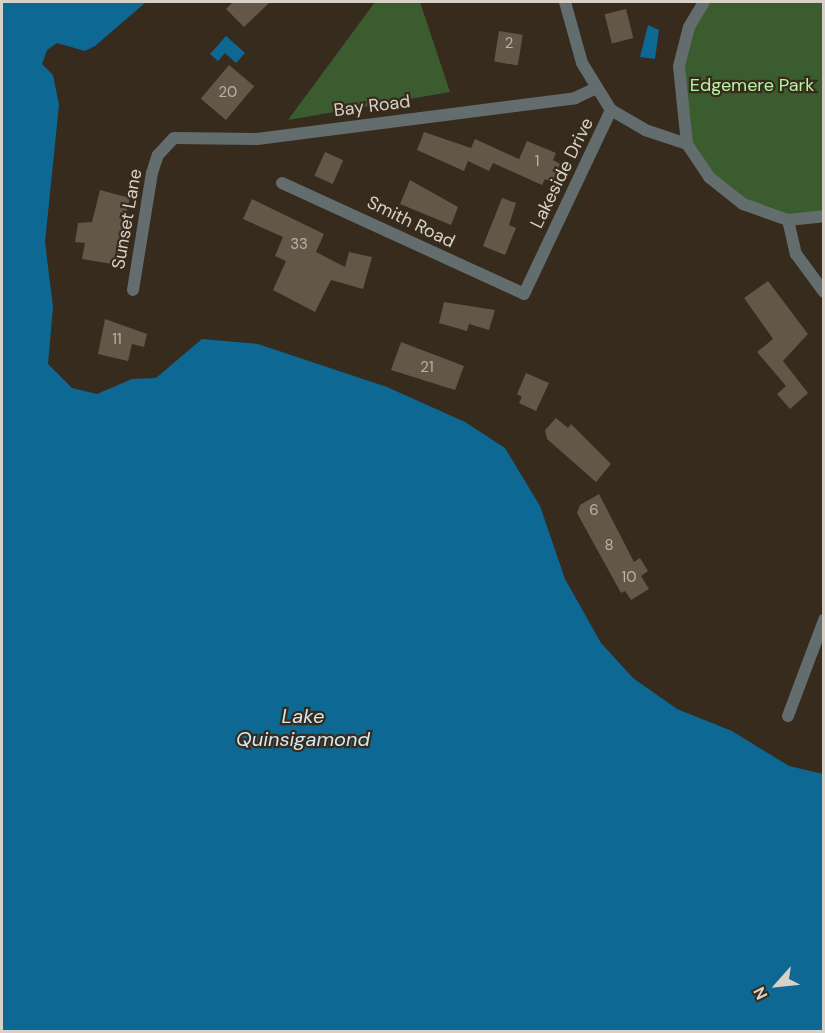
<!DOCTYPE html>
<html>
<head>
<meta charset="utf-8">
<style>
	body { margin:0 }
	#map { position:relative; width:825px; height:1033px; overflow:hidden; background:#362b1d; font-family:"DM Sans",sans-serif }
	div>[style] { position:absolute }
	.green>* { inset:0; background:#3b5c2f }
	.water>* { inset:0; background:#0d6994 }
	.building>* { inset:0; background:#635748; transform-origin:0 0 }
	.minor>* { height:12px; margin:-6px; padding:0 6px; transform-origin:6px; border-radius:6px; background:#636d6d }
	span { translate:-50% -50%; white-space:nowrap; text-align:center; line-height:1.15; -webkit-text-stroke:4.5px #362b1d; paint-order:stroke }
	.number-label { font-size:15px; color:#bbb2a8 }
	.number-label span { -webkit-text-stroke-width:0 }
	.park-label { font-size:18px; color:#b5f69e }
	.street-label { font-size:18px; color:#d8d1c8 }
	.water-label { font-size:20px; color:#d4e7f3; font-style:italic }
	.frame { position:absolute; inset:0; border:3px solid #d8d1c8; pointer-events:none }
	.north { position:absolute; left:747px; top:955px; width:60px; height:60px; -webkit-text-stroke:4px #362b1d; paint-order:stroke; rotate:243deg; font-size:16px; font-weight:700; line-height:24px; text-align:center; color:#d8d1c8 }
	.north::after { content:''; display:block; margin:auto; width:21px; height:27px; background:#d8d1c8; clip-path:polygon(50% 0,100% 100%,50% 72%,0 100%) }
</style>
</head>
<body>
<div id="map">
	<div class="green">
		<div style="clip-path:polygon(375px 2px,420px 2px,450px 92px,288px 120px)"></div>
		<div style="clip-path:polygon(706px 2px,823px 2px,823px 216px,766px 215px,724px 190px,687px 144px,678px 83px,698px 12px)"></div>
	</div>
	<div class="water">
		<div style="clip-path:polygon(2px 2px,146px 2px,95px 46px,85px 51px,57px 43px,47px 50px,42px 64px,53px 75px,59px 105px,45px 242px,53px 307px,48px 364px,72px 388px,97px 394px,132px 379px,156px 378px,202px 339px,258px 344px,387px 387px,465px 422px,505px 448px,540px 506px,565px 579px,601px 643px,633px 678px,677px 709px,732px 731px,789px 766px,823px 774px,823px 1031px,2px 1031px)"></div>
		<div style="clip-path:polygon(648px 25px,659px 30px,655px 59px,640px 57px)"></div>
		<div style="clip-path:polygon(226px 36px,245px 53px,236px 63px,225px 53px,218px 61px,210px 54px)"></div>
	</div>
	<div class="building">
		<div style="clip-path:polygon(233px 2px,270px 2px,244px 27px,226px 9px)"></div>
		<div style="left:626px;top:9px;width:30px;height:22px;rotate:76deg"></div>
		<div style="left:499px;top:31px;width:24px;height:31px;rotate:9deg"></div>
		<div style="left:229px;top:65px;width:33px;height:44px;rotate:40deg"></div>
		<div style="clip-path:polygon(424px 132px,471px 148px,475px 139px,519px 159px,527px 141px,556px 153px,553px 160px,560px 164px,552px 182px,545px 179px,542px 185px,493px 163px,489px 171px,468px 161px,464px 171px,417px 150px)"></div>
		<div style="left:325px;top:152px;width:20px;height:26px;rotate:24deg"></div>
		<div style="clip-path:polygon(410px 180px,458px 207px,451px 225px,400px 204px)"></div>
		<div style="clip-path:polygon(100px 190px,130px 198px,122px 230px,130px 232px,124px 266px,82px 259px,85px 243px,75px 242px,78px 223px,92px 222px)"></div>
		<div style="clip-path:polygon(502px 198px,516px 203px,509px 225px,516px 228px,505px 255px,483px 246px)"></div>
		<div style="clip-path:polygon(252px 199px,324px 234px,316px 252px,345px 267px,349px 252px,372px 257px,363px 289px,331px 280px,315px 312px,273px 290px,286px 261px,275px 256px,283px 237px,243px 219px)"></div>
		<div style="clip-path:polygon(768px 281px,808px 334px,783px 361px,808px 393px,790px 409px,777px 394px,786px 386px,757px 352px,773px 339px,744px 298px)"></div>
		<div style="clip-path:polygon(444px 302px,495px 310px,489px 330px,469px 324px,467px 331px,439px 323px)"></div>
		<div style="clip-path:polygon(105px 319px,147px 334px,144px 347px,132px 344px,128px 361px,98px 354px)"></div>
		<div style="clip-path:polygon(401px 342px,464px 366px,455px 390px,391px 370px)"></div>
		<div style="clip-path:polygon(526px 373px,549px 383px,536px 411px,519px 403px,522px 397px,517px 394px)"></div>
		<div style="clip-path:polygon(556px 418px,568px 428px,571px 424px,611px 464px,596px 482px,547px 439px,545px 430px)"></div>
		<div style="clip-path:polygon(599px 494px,634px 562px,640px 558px,648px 571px,641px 576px,649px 589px,631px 600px,625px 591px,621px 593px,577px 513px,580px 505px)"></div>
	</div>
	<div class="minor">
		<div style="left:565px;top:2px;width:63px;rotate:74.4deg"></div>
		<div style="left:582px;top:63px;width:55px;rotate:58.3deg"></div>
		<div style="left:611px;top:110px;width:39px;rotate:30deg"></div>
		<div style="left:645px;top:130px;width:44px;rotate:18.4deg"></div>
		<div style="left:687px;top:144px;width:40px;rotate:56deg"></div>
		<div style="left:709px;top:177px;width:43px;rotate:38.5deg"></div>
		<div style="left:743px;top:204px;width:48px;rotate:19.6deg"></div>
		<div style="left:788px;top:220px;width:36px;rotate:-6deg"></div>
		<div style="left:687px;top:144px;width:78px;rotate:-95.9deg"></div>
		<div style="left:679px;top:66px;width:40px;rotate:-75.6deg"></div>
		<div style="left:689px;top:27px;width:29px;rotate:-59deg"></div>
		<div style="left:282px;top:183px;width:266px;rotate:24.6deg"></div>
		<div style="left:524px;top:294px;width:204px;rotate:-64.7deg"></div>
		<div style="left:788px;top:220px;width:35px;rotate:77deg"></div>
		<div style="left:796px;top:254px;width:47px;rotate:53.6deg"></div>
		<div style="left:133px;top:290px;width:119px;rotate:-80.8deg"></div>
		<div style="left:152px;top:173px;width:19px;rotate:-72deg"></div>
		<div style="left:158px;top:155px;width:23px;rotate:-47deg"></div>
		<div style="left:174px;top:138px;width:83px;rotate:0.7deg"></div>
		<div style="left:257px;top:139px;width:321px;rotate:-7.3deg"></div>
		<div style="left:575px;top:98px;width:23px;rotate:-25deg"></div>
		<div style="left:788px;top:716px;width:103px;rotate:-69.4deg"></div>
	</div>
	<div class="number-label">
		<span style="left:509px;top:44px">2</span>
		<span style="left:228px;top:93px">20</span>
		<span style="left:537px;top:162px">1</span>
		<span style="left:299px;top:245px">33</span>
		<span style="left:117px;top:340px">11</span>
		<span style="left:427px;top:368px">21</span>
		<span style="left:594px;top:511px">6</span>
		<span style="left:609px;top:546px">8</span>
		<span style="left:629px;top:578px">10</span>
	</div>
	<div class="park-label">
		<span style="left:752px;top:85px">Edgemere Park</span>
	</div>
	<div class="street-label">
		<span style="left:372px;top:106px;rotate:-7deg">Bay Road</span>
		<span style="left:562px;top:173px;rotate:-64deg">Lakeside Drive</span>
		<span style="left:127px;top:219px;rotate:-80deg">Sunset Lane</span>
		<span style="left:411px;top:222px;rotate:26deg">Smith Road</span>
	</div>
	<div class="water-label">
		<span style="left:303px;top:728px">Lake<br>Quinsigamond</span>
	</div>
	<div class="frame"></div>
	<div class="north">N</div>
</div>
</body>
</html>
